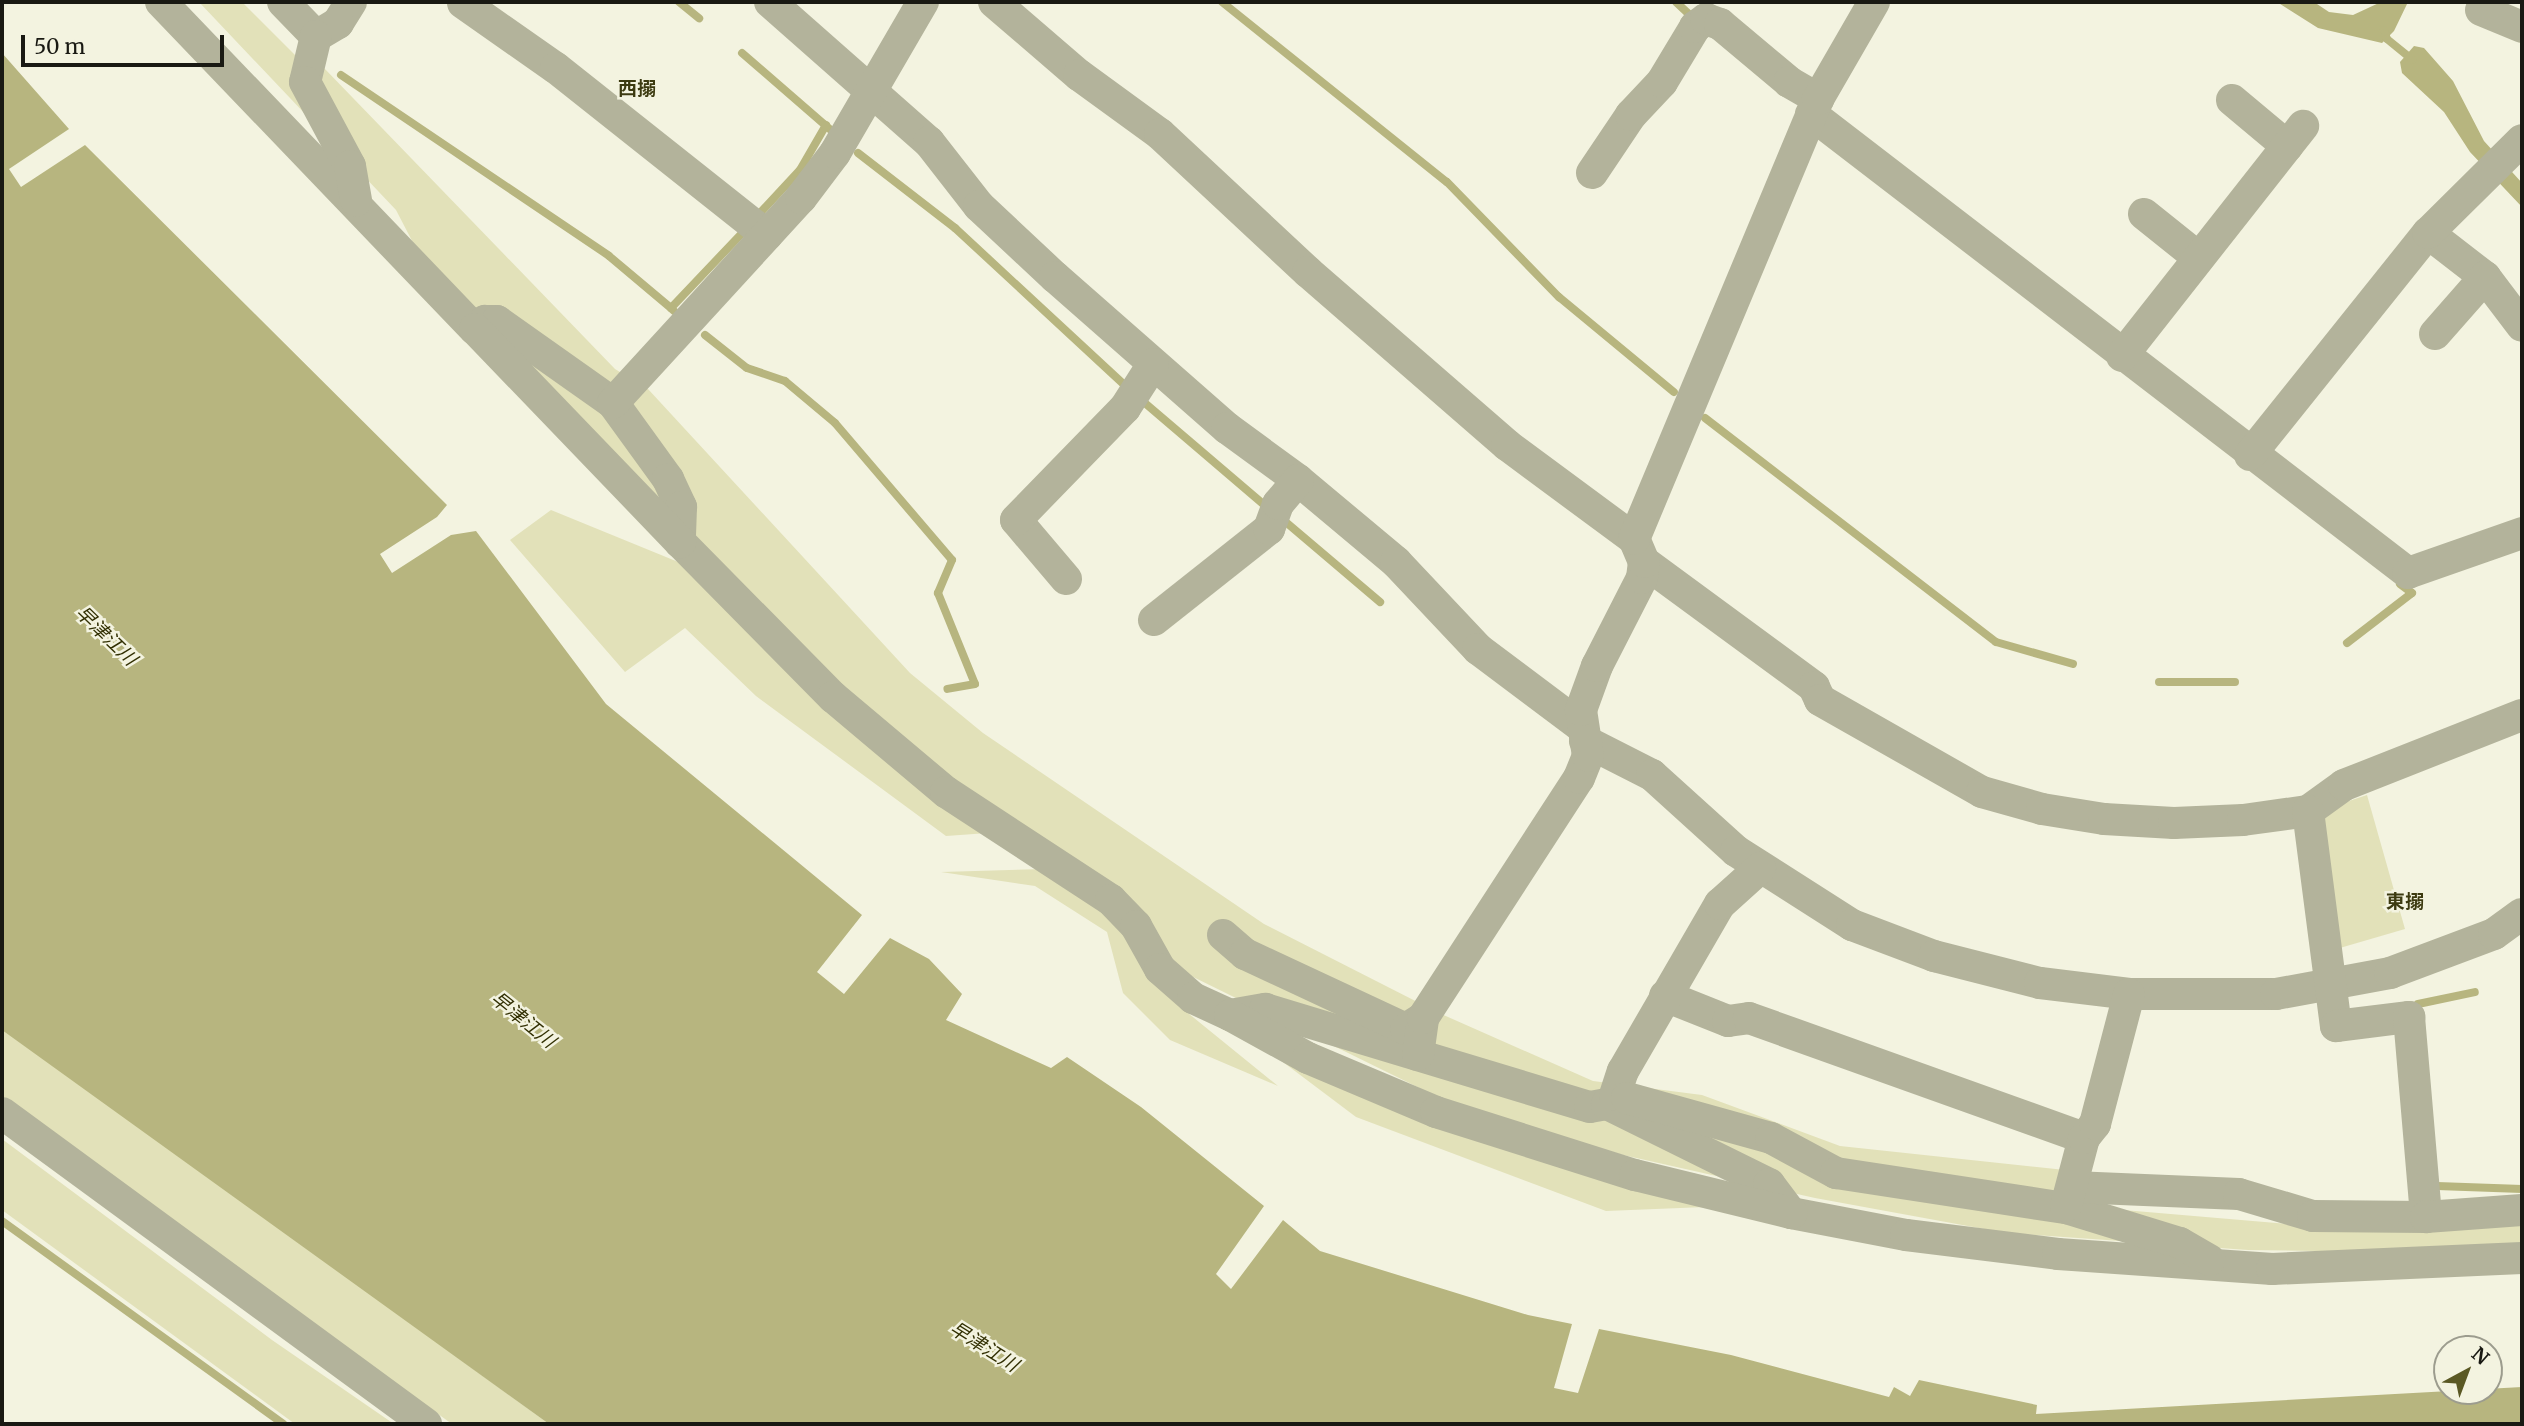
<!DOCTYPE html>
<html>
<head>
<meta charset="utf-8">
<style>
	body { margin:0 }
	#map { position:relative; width:2524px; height:1426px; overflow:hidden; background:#f3f3e0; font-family:Merriweather,"Noto Sans JP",serif }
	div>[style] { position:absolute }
	.green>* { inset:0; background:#e2e1b9 }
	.water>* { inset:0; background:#b7b57f }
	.stream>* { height:8px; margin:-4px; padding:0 4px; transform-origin:4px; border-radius:4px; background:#b7b57f }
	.minor>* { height:32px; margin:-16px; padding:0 16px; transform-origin:16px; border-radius:16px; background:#b3b39b }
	span { translate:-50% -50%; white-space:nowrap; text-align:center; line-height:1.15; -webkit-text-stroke:5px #f3f3e0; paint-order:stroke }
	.neighbourhood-label { font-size:19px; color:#3c3a10; font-weight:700 }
	.water-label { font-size:19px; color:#323003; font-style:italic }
	.frame { position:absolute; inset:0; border:4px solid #191913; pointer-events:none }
	.north { position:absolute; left:2433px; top:1335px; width:70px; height:70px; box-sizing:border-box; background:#f3f3e0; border:2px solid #9c9c8e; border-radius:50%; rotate:41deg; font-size:19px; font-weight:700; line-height:28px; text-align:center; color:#191913 }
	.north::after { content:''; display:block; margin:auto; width:24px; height:32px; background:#5a5824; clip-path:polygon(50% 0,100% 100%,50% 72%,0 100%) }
	.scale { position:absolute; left:21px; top:35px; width:203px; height:32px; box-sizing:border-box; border:4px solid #191913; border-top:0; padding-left:9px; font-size:21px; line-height:24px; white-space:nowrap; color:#191913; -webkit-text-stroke:5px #f3f3e0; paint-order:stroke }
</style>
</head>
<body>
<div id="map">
	<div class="green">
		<div style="clip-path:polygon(199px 2px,242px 2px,295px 55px,324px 68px,615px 369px,648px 389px,910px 673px,983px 733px,1264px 924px,1439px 1013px,1593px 1081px,1702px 1095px,1840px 1146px,2065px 1170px,2100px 1208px,2325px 1227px,2522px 1216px,2522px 1245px,2441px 1253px,2248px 1250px,2006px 1233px,1815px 1198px,1623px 1155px,1450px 1103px,1181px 971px,845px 691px,422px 260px,396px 210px)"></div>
		<div style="clip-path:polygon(551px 510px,688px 566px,988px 833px,946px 836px,756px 696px,685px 628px,625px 672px,510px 540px)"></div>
		<div style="clip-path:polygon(2367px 795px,2405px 929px,2333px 950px,2313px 813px)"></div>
		<div style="clip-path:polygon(1045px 869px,1118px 915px,1183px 1009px,1278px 1086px,1170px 1040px,1123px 993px,1107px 932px,1035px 886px,941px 872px)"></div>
		<div style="clip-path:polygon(2px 1007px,469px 1366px,549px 1424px,452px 1424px,8px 1104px,2px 1099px)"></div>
		<div style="clip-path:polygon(1263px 1047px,1705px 1207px,1606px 1211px,1356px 1117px)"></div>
		<div style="clip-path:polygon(2px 1139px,272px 1340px,394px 1424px,295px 1424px,2px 1210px)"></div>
	</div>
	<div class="water">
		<div style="clip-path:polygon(2277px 2px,2314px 2px,2329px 12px,2353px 15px,2381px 2px,2408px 2px,2394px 31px,2382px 43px,2318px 28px)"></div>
		<div style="clip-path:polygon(2414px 46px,2424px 48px,2453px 81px,2484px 141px,2522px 183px,2522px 207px,2470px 152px,2444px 112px,2402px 73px,2400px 62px)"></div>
		<div style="clip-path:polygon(2px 53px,69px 129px,9px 169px,21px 187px,85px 145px,447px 505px,437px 517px,380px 554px,392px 573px,451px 535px,476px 531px,606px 704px,862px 915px,817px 972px,844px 994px,890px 938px,929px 959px,962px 994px,946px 1020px,1051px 1068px,1067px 1057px,1141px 1107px,1264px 1206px,1216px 1274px,1231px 1289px,1283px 1220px,1320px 1251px,1528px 1315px,1572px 1324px,1554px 1388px,1578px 1393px,1599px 1329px,1731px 1355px,1889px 1397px,1894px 1387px,1910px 1396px,1919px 1380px,2037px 1405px,2036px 1414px,2522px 1387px,2522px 1424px,549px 1424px,2px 1030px)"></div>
	</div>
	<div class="stream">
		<div style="left:679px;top:2px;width:26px;rotate:39deg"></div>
		<div style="left:1222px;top:2px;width:288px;rotate:38.7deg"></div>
		<div style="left:1447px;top:182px;width:161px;rotate:45.8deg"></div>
		<div style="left:1559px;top:297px;width:149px;rotate:39.6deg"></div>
		<div style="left:1676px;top:2px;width:19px;rotate:43deg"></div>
		<div style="left:2384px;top:30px;width:9px;rotate:72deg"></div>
		<div style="left:2387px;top:39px;width:33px;rotate:39deg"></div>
		<div style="left:742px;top:53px;width:119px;rotate:40.9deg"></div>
		<div style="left:341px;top:75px;width:323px;rotate:34deg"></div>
		<div style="left:609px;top:256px;width:81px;rotate:40deg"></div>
		<div style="left:858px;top:153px;width:123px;rotate:37.7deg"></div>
		<div style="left:955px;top:228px;width:238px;rotate:42.8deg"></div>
		<div style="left:760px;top:213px;width:59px;rotate:-47.1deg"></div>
		<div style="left:800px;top:170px;width:52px;rotate:-60deg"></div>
		<div style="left:674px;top:311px;width:4px;rotate:-135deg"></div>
		<div style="left:671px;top:308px;width:109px;rotate:-46.5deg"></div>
		<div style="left:705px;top:335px;width:53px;rotate:38.2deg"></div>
		<div style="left:747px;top:368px;width:40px;rotate:18.9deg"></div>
		<div style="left:785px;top:381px;width:65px;rotate:40deg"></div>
		<div style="left:835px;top:423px;width:180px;rotate:49.5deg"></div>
		<div style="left:952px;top:560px;width:36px;rotate:113deg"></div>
		<div style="left:938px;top:593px;width:98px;rotate:67.9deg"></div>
		<div style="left:975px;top:684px;width:28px;rotate:170deg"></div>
		<div style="left:1139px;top:398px;width:170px;rotate:40.5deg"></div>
		<div style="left:1705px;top:418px;width:367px;rotate:37.6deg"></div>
		<div style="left:1996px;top:642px;width:80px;rotate:15.9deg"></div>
		<div style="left:1281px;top:518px;width:130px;rotate:40.3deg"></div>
		<div style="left:2347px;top:643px;width:82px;rotate:-37.6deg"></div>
		<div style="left:2412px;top:593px;width:15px;rotate:-143deg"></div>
		<div style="left:2159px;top:682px;width:76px"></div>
		<div style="left:2418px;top:1004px;width:58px;rotate:-11.9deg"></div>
		<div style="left:2437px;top:1186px;width:85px;rotate:2deg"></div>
		<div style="left:2px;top:1221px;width:347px;rotate:35.8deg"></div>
	</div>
	<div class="minor">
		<div style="left:161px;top:2px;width:453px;rotate:46.2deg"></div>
		<div style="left:475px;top:329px;width:13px;rotate:-39deg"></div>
		<div style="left:485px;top:321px;width:12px"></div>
		<div style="left:497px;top:321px;width:142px;rotate:35.3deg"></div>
		<div style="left:613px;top:403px;width:94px;rotate:54.1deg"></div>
		<div style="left:668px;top:479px;width:31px;rotate:65deg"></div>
		<div style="left:681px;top:507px;width:35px;rotate:92deg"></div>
		<div style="left:680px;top:542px;width:218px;rotate:45.4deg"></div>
		<div style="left:833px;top:697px;width:148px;rotate:40.1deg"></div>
		<div style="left:946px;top:792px;width:197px;rotate:33.2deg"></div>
		<div style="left:1111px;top:900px;width:36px;rotate:46deg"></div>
		<div style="left:1136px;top:926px;width:49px;rotate:60.8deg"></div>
		<div style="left:1160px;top:969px;width:44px;rotate:41.3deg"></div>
		<div style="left:1193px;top:998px;width:41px;rotate:24.7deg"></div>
		<div style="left:1230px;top:1015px;width:36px;rotate:-10deg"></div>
		<div style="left:1265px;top:1009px;width:339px;rotate:16.8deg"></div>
		<div style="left:1590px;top:1107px;width:17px;rotate:-10deg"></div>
		<div style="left:1607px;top:1104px;width:181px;rotate:26.3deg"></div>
		<div style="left:1769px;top:1184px;width:36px;rotate:53deg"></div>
		<div style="left:1791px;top:1213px;width:117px;rotate:10.8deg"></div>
		<div style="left:1906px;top:1235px;width:153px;rotate:7.1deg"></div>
		<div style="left:2058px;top:1254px;width:215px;rotate:4deg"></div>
		<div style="left:2272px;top:1269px;width:250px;rotate:-2.5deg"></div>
		<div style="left:283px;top:2px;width:47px;rotate:45.9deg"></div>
		<div style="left:351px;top:2px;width:25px;rotate:122deg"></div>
		<div style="left:338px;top:23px;width:26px;rotate:149deg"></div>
		<div style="left:316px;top:36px;width:47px;rotate:103.4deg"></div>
		<div style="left:305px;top:82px;width:95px;rotate:61.8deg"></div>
		<div style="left:350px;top:166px;width:35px;rotate:80deg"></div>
		<div style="left:770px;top:2px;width:212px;rotate:41.4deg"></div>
		<div style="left:929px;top:142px;width:81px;rotate:52deg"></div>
		<div style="left:979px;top:206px;width:104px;rotate:43.1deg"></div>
		<div style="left:1055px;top:277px;width:229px;rotate:41.3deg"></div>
		<div style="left:1227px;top:428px;width:88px;rotate:36.2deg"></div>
		<div style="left:1298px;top:480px;width:128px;rotate:39.9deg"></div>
		<div style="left:1396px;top:562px;width:120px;rotate:46.7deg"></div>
		<div style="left:1478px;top:649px;width:130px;rotate:36.9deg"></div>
		<div style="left:994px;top:2px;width:112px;rotate:40.7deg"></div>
		<div style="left:1079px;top:75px;width:100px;rotate:36.1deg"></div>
		<div style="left:1160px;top:134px;width:202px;rotate:43deg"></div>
		<div style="left:1308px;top:272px;width:264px;rotate:41deg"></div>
		<div style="left:1507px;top:445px;width:158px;rotate:36.5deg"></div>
		<div style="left:463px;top:3px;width:113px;rotate:35deg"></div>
		<div style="left:556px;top:68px;width:269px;rotate:38.4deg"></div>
		<div style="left:2481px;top:10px;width:44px;rotate:22.5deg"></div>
		<div style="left:2232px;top:100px;width:72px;rotate:39.9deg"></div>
		<div style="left:1811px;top:114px;width:753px;rotate:37.55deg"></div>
		<div style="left:2408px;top:573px;width:121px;rotate:-19.3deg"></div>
		<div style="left:1592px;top:173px;width:70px;rotate:-56.1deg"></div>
		<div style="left:1631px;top:115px;width:45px;rotate:-46.8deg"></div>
		<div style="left:1662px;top:82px;width:64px;rotate:-59deg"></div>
		<div style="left:1695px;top:27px;width:14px;rotate:-36deg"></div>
		<div style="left:1706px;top:19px;width:15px;rotate:20deg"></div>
		<div style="left:1720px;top:24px;width:90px;rotate:40deg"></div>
		<div style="left:1789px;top:82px;width:34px;rotate:30deg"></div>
		<div style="left:2144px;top:214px;width:70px;rotate:38.7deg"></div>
		<div style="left:2428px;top:233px;width:72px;rotate:37.7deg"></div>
		<div style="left:2485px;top:277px;width:61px;rotate:52.9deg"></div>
		<div style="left:475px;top:329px;width:296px;rotate:46.1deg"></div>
		<div style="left:2435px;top:334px;width:76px;rotate:-48.7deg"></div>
		<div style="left:2122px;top:356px;width:293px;rotate:-51.8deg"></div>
		<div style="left:613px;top:403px;width:278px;rotate:-47.5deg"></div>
		<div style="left:801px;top:198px;width:56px;rotate:-52.9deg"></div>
		<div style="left:835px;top:153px;width:175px;rotate:-59.8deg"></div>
		<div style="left:2250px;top:455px;width:285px;rotate:-51.3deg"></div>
		<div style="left:2428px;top:233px;width:132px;rotate:-44.7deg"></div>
		<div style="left:1644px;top:562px;width:211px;rotate:36.3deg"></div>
		<div style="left:1814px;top:687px;width:14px;rotate:65deg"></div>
		<div style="left:1820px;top:700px;width:186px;rotate:29.6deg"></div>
		<div style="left:1982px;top:792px;width:62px;rotate:15.8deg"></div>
		<div style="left:2042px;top:809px;width:63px;rotate:9.2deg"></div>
		<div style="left:2104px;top:819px;width:70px;rotate:3.3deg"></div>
		<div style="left:2174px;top:823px;width:69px;rotate:-2.5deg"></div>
		<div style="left:2243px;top:820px;width:66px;rotate:-7.9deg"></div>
		<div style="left:2308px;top:811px;width:44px;rotate:-35.8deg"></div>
		<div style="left:2344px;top:785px;width:191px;rotate:-21.5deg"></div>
		<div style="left:1066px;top:579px;width:77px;rotate:-130.3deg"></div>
		<div style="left:1016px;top:520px;width:156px;rotate:-45.8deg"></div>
		<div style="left:1125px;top:408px;width:52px;rotate:-57.5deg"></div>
		<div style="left:1154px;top:620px;width:147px;rotate:-38.4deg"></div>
		<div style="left:1269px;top:529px;width:27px;rotate:-70deg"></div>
		<div style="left:1278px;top:504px;width:31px;rotate:-50deg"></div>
		<div style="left:1585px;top:741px;width:75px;rotate:26.9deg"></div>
		<div style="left:1652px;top:775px;width:113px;rotate:42.1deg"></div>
		<div style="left:1736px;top:851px;width:138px;rotate:32.5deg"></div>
		<div style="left:1852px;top:925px;width:88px;rotate:20.7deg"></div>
		<div style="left:1934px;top:956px;width:109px;rotate:14.3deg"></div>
		<div style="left:2040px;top:983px;width:90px;rotate:7deg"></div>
		<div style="left:2129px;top:994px;width:147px"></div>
		<div style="left:2276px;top:994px;width:116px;rotate:-10.4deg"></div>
		<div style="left:2390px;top:973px;width:111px;rotate:-20.6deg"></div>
		<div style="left:2494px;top:934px;width:34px;rotate:-36deg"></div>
		<div style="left:2308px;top:811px;width:217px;rotate:82.6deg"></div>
		<div style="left:2336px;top:1026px;width:74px;rotate:-7deg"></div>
		<div style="left:2409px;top:1017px;width:201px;rotate:85.1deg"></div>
		<div style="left:1223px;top:935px;width:29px;rotate:41deg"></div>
		<div style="left:1245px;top:954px;width:178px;rotate:25deg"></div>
		<div style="left:1406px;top:1029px;width:20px;rotate:-33deg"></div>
		<div style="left:1665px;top:996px;width:68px;rotate:21.6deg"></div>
		<div style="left:1728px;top:1021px;width:21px;rotate:-8deg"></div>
		<div style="left:1749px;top:1018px;width:356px;rotate:19.7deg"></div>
		<div style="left:1230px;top:1015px;width:89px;rotate:28.9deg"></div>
		<div style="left:1308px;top:1058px;width:139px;rotate:22.9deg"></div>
		<div style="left:1436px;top:1112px;width:209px;rotate:17.6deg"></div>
		<div style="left:1635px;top:1175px;width:161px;rotate:13.7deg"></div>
		<div style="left:1418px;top:1055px;width:37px;rotate:-82deg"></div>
		<div style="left:1423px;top:1018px;width:286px;rotate:-57deg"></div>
		<div style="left:1579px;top:778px;width:24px;rotate:-68deg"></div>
		<div style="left:1588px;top:756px;width:47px;rotate:-98.7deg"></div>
		<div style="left:1581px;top:710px;width:47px;rotate:-70deg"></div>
		<div style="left:1597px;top:666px;width:99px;rotate:-62.9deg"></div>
		<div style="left:1642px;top:578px;width:16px;rotate:-83deg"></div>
		<div style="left:1644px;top:562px;width:25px;rotate:-113deg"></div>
		<div style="left:1634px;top:539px;width:477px;rotate:-67.3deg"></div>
		<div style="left:1818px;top:99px;width:112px;rotate:-60deg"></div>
		<div style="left:1615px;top:1095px;width:25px;rotate:-72deg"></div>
		<div style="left:1623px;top:1071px;width:193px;rotate:-59.9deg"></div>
		<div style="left:1720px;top:904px;width:54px;rotate:-42deg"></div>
		<div style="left:1627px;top:1098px;width:149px;rotate:15.5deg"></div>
		<div style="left:1771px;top:1138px;width:74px;rotate:28.3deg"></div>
		<div style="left:1836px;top:1173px;width:233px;rotate:8.7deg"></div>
		<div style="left:2066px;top:1208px;width:119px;rotate:17.1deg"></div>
		<div style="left:2180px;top:1243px;width:34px;rotate:30deg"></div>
		<div style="left:2px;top:1113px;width:526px;rotate:36.26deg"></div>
		<div style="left:2073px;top:1187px;width:166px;rotate:2.4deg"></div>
		<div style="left:2239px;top:1194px;width:77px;rotate:16.6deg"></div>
		<div style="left:2313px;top:1216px;width:113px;rotate:0.5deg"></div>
		<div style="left:2426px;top:1217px;width:96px;rotate:-4.2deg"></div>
		<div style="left:2066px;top:1206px;width:70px;rotate:-75.2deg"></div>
		<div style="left:2084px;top:1138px;width:18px;rotate:-52deg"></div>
		<div style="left:2095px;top:1124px;width:134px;rotate:-75.3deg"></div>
	</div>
	<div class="neighbourhood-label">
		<span style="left:637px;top:89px">西搦</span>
		<span style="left:2405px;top:902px">東搦</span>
	</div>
	<div class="water-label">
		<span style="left:106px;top:636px;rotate:44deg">早津江川</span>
		<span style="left:523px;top:1020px;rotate:39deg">早津江川</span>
		<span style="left:984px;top:1347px;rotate:32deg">早津江川</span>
	</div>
	<div class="frame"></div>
	<div class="north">N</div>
	<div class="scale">50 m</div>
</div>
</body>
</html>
